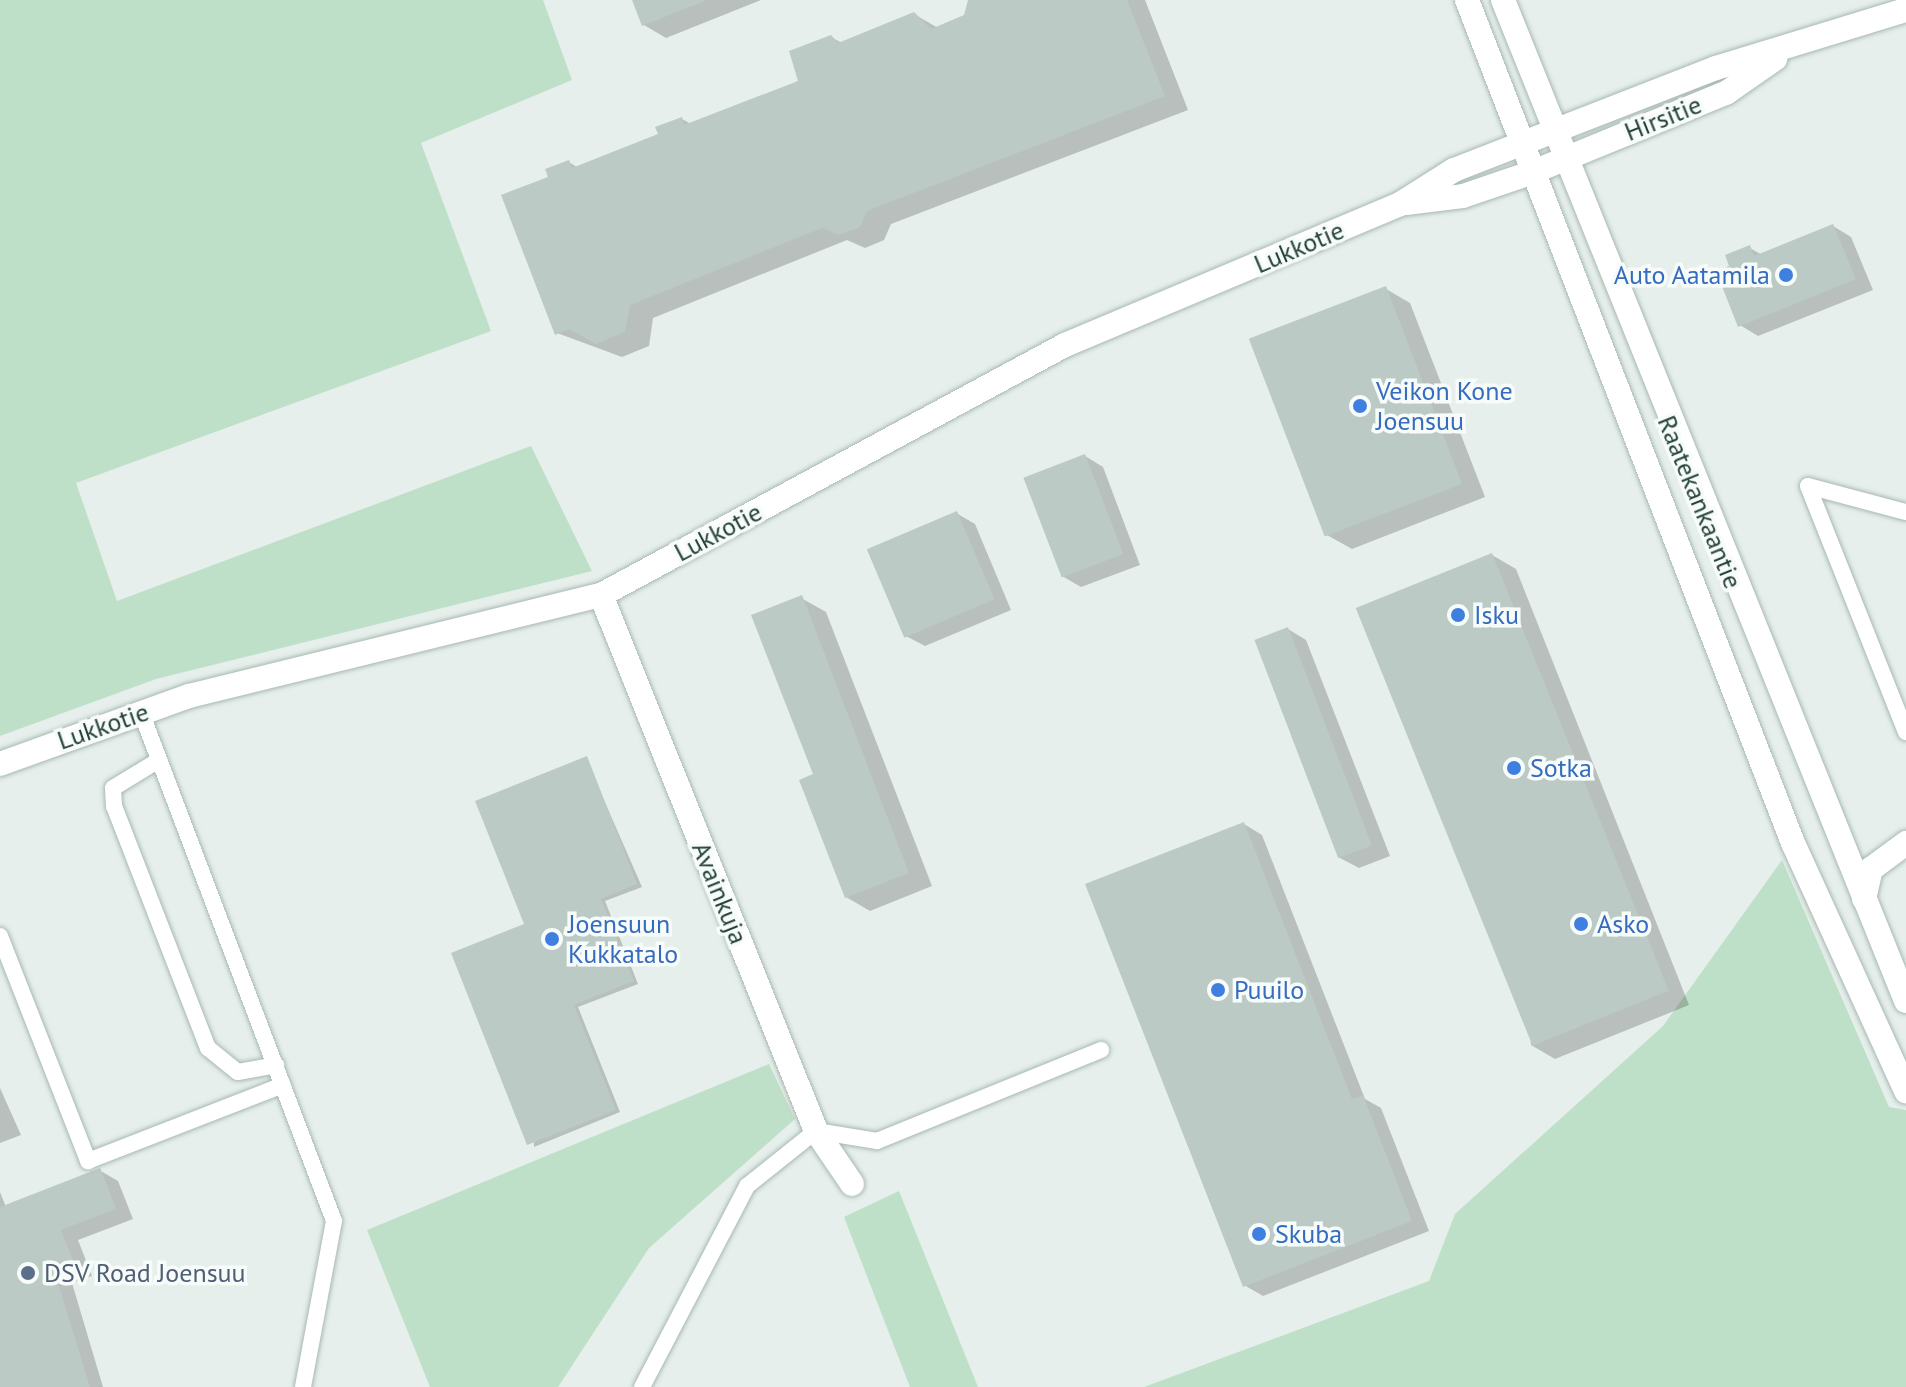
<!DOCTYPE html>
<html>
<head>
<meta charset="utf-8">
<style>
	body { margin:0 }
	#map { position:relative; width:1906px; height:1387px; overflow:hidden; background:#e6efeb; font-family:"PT Sans",sans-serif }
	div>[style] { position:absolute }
	.green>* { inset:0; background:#bfe0c8 }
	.shadow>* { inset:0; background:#0003 }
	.building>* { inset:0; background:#bbcac4; transform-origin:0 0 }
	.roads { filter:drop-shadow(0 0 2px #a8b8b2) drop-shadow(0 0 2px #a8b8b2) }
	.service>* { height:16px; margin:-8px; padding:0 8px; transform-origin:8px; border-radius:8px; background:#fff }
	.minor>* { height:24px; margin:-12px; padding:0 12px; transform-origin:12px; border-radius:12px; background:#fff }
	.secondary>* { height:24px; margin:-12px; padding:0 12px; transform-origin:12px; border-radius:12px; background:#fff }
	.dots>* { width:22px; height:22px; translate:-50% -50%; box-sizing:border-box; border:4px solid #f7fbf9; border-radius:50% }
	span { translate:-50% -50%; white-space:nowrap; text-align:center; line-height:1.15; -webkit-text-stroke:7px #f7fbf9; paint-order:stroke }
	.street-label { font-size:26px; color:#24423a }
	.shop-label { font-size:26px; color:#366cbe }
	.right { translate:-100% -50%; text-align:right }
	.left { translate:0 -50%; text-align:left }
	.service-label { font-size:26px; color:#4e5e75 }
</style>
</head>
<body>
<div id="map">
	<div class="green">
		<div style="clip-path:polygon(0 0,543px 0,572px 80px,421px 143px,491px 331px,76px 483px,117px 601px,531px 446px,592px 571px,156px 679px,0 736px)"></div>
		<div style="clip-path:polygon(1782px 860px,1889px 1107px,1906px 1110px,1906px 1387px,1144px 1387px,1429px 1281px,1455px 1214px,1663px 1026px)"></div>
		<div style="clip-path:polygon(769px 1064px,795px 1119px,649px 1248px,558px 1387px,430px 1387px,367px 1230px)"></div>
		<div style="clip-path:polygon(899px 1191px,978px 1387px,910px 1387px,844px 1217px)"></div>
	</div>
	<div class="shadow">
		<div style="clip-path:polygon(634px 0,761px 0,666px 38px,644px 25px)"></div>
		<div style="clip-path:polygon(970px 0,1145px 0,1188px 110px,891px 224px,884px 240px,865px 248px,847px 240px,653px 318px,649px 346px,622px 357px,557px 333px,551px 178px,569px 162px,578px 168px,660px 135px,682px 119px,691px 124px,801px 82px,831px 37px,842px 43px,914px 14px,938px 28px,966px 17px)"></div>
		<div style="clip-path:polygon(1833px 226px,1851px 237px,1873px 290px,1758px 336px,1740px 325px,1732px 267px,1750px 248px,1762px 255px)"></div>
		<div style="clip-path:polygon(1386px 289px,1410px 303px,1485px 497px,1352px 549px,1327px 535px)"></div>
		<div style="clip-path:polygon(1085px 456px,1103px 467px,1140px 565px,1081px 587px,1062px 576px)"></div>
		<div style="clip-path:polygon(956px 513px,975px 524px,1011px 610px,925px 646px,906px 636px)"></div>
		<div style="clip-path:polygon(1492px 555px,1516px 569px,1689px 1005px,1555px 1059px,1531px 1045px)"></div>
		<div style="clip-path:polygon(801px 598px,826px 612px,932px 886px,870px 911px,846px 897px)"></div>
		<div style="clip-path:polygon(1288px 629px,1306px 640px,1390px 856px,1359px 868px,1340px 858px)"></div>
		<div style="clip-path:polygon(586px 759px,642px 887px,605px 901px,638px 984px,578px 1007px,620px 1112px,534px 1147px,527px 926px)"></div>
		<div style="clip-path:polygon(1244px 824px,1262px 835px,1365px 1099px,1381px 1108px,1429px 1231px,1263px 1296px,1244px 1285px)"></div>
		<div style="clip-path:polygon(0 1088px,21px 1135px,0 1143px)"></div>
		<div style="clip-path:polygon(99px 1170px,118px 1181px,133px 1219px,78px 1240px,92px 1276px,72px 1283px,103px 1387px,0 1387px,0 1192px,6px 1207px)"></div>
	</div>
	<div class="building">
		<div style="clip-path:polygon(632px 0,705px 0,705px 1px,642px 26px)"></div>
		<div style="clip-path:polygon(968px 0,1127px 0,1165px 96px,867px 211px,860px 227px,839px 235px,822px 228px,630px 305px,625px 332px,596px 344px,569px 329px,555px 335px,501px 195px,548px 177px,545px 169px,569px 160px,572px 168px,658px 134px,655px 127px,682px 117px,684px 125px,798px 81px,789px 51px,831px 35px,838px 43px,914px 12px,931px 29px,964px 15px)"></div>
		<div style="clip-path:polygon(1833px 224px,1856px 279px,1738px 327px,1716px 271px,1729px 266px,1725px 255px,1750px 245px,1754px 256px)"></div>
		<div style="left:1386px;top:286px;width:212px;height:147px;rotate:69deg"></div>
		<div style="left:1085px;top:454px;width:107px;height:66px;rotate:69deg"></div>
		<div style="left:957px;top:511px;width:96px;height:98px;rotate:67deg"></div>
		<div style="left:1492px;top:553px;width:472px;height:147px;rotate:68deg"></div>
		<div style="clip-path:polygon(802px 595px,909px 873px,845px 898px,799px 780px,813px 774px,751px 615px)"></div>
		<div style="left:1288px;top:627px;width:234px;height:36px;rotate:69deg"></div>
		<div style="clip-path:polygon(587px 756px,637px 884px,601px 899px,634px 981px,574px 1005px,616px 1110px,527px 1145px,451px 953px,524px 924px,475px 801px)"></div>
		<div style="clip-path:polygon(1244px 822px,1352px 1099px,1363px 1095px,1412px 1221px,1243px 1287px,1085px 884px)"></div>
		<div style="clip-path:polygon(100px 1168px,116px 1209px,61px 1230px,75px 1265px,55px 1273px,90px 1387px,0 1387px,0 1207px)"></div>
	</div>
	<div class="roads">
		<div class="service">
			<div style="left:1808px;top:486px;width:265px;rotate:68.3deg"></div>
			<div style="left:1808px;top:486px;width:101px;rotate:14.9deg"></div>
			<div style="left:141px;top:712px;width:544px;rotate:69.23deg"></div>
			<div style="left:334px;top:1221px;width:169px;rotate:100.6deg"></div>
			<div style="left:159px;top:760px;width:54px;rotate:148.7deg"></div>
			<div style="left:113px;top:788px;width:18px;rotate:87deg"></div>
			<div style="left:114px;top:806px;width:260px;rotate:68.8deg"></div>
			<div style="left:208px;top:1048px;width:38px;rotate:39deg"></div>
			<div style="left:238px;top:1072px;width:39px;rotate:-10deg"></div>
			<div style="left:0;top:936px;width:242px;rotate:68.6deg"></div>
			<div style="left:88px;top:1161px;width:209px;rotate:-21.3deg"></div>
			<div style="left:642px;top:1387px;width:227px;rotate:-62.4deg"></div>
			<div style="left:747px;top:1186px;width:88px;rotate:-38.6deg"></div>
			<div style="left:816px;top:1131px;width:62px;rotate:9.3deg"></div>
			<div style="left:877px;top:1141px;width:242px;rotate:-22.1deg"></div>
		</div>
		<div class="minor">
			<div style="left:1406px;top:203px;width:57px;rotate:-7deg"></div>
			<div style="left:1463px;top:196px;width:74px;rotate:-18.9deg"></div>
			<div style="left:1533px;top:172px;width:209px;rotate:-22.3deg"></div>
			<div style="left:1726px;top:93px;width:60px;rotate:-34.8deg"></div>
			<div style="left:601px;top:595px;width:578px;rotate:68.14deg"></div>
			<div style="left:816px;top:1131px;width:64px;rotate:55.8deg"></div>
			<div style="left:0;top:764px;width:201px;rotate:-19.8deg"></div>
			<div style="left:189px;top:696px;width:424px;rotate:-13.8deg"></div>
			<div style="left:601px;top:595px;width:527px;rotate:-28.32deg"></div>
			<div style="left:1065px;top:345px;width:363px;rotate:-22.8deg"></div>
			<div style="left:1400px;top:204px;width:64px;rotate:-32.2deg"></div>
			<div style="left:1454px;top:170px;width:281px;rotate:-21.3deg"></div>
			<div style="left:1716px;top:68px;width:199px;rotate:-17deg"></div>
		</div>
		<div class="secondary">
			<div style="left:1467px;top:0;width:904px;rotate:68.86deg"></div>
			<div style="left:1793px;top:843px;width:273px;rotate:65.5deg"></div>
			<div style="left:1503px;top:0;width:1079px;rotate:68.07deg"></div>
			<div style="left:1864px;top:899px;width:31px;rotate:-77deg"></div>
			<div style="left:1871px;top:869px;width:44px;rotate:-36.6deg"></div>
		</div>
	</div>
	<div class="dots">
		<div style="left:1786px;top:275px;background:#3f7fe0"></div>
		<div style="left:1360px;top:406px;background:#3f7fe0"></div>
		<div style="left:1458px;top:615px;background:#3f7fe0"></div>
		<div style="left:1514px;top:768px;background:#3f7fe0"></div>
		<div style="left:1581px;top:924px;background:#3f7fe0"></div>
		<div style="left:552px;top:939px;background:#3f7fe0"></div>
		<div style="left:1218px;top:990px;background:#3f7fe0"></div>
		<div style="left:1259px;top:1234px;background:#3f7fe0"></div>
		<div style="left:28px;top:1273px;background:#5c6f8a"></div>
	</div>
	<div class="street-label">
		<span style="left:1663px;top:118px;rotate:-22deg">Hirsitie</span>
		<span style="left:1299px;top:247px;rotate:-23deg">Lukkotie</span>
		<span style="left:1700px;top:502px;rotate:68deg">Raatekankaantie</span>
		<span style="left:718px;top:532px;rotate:-28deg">Lukkotie</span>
		<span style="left:103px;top:726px;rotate:-19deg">Lukkotie</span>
		<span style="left:720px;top:893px;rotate:68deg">Avainkuja</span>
	</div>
	<div class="shop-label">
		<span class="right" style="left:1770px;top:275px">Auto Aatamila</span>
		<span class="left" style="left:1376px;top:406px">Veikon Kone<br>Joensuu</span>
		<span class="left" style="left:1474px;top:615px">Isku</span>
		<span class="left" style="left:1530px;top:768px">Sotka</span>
		<span class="left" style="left:568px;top:939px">Joensuun<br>Kukkatalo</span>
		<span class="left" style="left:1597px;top:924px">Asko</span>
		<span class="left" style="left:1234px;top:990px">Puuilo</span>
		<span class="left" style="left:1275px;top:1234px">Skuba</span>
	</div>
	<div class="service-label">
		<span class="left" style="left:44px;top:1273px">DSV Road Joensuu</span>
	</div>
</div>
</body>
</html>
